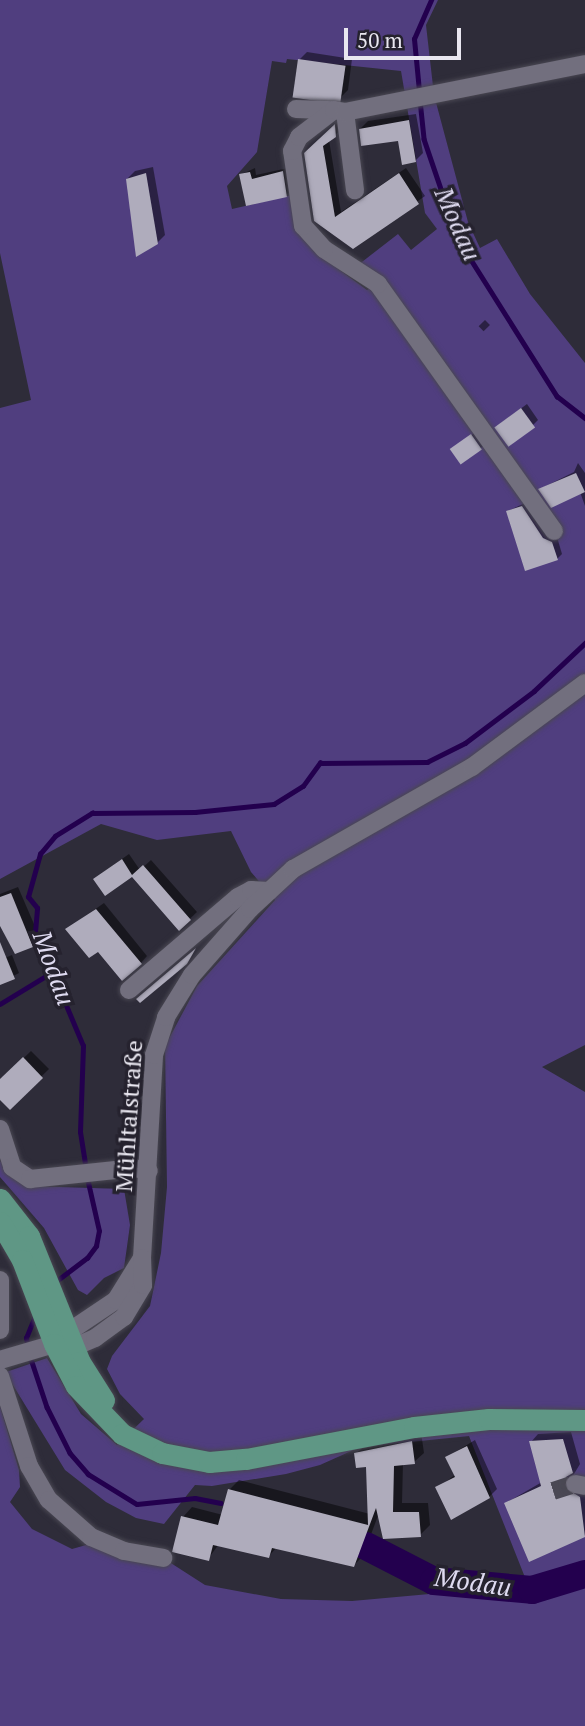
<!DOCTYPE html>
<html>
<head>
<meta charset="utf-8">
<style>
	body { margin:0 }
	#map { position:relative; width:585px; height:1726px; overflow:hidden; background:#2e2c39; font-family:"PT Serif",serif }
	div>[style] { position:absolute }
	.green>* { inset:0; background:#503e7f }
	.shadow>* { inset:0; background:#0007; transform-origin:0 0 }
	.stream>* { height:4.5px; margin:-2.25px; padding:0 2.25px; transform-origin:2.25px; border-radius:2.25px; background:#23004e }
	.river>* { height:28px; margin:-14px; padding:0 14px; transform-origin:14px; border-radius:14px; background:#23004e }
	.building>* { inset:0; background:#afacbc; transform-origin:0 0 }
	.minor-tunnel>* { height:18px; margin-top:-9px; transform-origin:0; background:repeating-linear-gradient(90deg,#4a4854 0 18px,transparent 0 27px) }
	.roads { filter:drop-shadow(0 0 2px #494752) drop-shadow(0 0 2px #494752) }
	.minor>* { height:18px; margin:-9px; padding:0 9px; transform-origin:9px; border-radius:9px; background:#726f7e }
	.major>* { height:21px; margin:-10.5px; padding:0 10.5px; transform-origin:10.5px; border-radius:10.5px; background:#5f9785 }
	span { translate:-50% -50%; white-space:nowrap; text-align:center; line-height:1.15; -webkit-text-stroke:7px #25222e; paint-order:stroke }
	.street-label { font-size:24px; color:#e9e7f0 }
	.water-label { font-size:26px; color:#dedaf0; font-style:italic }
	.scale { position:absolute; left:344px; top:28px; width:117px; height:32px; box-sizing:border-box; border:4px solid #e9e7f0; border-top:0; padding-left:9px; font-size:21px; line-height:24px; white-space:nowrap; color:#e9e7f0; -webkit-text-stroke:5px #25222e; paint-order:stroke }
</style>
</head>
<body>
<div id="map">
	<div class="green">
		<div style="clip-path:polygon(evenodd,0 0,438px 0,426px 25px,434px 95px,468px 222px,480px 248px,497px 239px,530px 294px,585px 363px,585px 1045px,542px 1067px,585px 1092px,585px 1726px,0 1726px,0 1406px,19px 1470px,20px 1487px,10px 1502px,32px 1529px,72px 1549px,100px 1541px,163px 1558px,205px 1585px,281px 1599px,352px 1601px,528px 1585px,469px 1436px,360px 1447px,320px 1465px,286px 1474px,212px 1486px,195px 1485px,164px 1524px,136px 1518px,106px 1502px,65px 1470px,11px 1382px,0 1386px,6px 1372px,47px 1358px,81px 1414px,117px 1445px,144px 1419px,120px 1394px,107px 1369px,112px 1356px,150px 1306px,161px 1253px,167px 1187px,165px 1046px,197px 986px,275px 900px,251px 872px,231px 831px,157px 840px,101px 824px,0 879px,0 408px,31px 400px,0 253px,0 0,287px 59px,401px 71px,425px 213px,437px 229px,411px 250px,398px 234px,358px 265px,379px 283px,367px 290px,315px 252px,292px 195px,232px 209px,227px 186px,257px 152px,272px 61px,286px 63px,287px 59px)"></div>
		<div style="clip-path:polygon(0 1161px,27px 1186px,124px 1189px,130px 1225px,124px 1268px,104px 1278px,87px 1295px,78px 1290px,44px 1228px,0 1177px)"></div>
	</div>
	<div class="shadow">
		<div style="clip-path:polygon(307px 52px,352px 59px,348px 90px,340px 98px,299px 60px)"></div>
		<div style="clip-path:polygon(416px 114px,423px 153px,415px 161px,399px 139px,360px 129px,368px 121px)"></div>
		<div style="clip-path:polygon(341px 120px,342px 129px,329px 140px,341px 212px,406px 168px,425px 196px,353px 247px,315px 220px,306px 153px)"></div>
		<div style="clip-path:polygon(153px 167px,165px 235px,157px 243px,127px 179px,135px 171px)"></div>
		<div style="clip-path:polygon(255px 168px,256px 175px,288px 168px,291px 190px,286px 195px,240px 175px)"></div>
		<div style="left:485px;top:320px;width:7px;height:9px;rotate:45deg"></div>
		<div style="clip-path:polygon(527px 404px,538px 420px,533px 425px,501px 423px)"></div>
		<div style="clip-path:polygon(477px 431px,486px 444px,463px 462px,458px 445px)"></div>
		<div style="clip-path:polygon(578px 463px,585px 473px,585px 506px,580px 492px,540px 489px,574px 472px)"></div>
		<div style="clip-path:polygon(527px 502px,557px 537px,562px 554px,557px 559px,508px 511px)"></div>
		<div style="clip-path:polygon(129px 854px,140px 870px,151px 860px,197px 912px,179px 929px,132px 875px,102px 873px)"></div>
		<div style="clip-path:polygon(18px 887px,40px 938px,16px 952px,0 924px,0 894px)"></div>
		<div style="clip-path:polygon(104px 903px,147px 956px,141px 963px,98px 949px,67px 929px)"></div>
		<div style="clip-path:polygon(12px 955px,19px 973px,0 983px,0 960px)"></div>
		<div style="clip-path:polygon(31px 1051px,49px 1069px,10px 1107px,0 1097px,0 1081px)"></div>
		<div style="clip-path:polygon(421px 1432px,424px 1453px,414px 1462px,403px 1463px,402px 1503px,428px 1503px,430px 1525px,420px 1535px,379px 1513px,363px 1556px,354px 1565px,277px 1547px,269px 1556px,219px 1544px,208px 1559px,183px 1517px,192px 1507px,223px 1515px,229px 1490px,239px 1480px,370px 1514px,367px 1465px,356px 1454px,366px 1444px)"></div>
		<div style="clip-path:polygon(571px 1432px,580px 1464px,571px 1479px,585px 1488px,585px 1535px,530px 1560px,506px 1503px,542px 1482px,531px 1442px,538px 1434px)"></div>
		<div style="clip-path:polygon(475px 1440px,497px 1489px,489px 1497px,438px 1488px,456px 1474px,447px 1457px)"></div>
	</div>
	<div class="stream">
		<div style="left:419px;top:91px;width:52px;rotate:-95.5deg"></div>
		<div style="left:414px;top:39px;width:43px;rotate:-66.4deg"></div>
		<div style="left:420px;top:100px;width:39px;rotate:84deg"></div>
		<div style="left:424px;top:139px;width:106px;rotate:71.2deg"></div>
		<div style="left:458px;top:239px;width:186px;rotate:57.8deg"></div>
		<div style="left:557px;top:396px;width:36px;rotate:38deg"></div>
		<div style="left:0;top:1004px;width:63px;rotate:-31.4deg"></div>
		<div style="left:86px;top:1170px;width:38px;rotate:-99deg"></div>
		<div style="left:80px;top:1132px;width:86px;rotate:-88deg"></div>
		<div style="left:83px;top:1046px;width:124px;rotate:-112.8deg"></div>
		<div style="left:35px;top:932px;width:24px;rotate:-85deg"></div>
		<div style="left:37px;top:908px;width:14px;rotate:-129deg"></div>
		<div style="left:28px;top:897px;width:45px;rotate:-74.4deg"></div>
		<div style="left:40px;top:854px;width:23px;rotate:-50deg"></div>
		<div style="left:55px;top:836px;width:44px;rotate:-31.9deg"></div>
		<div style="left:92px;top:813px;width:103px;rotate:-0.6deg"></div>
		<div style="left:195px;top:812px;width:79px;rotate:-5.8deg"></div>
		<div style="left:274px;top:804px;width:34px;rotate:-32deg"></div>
		<div style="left:303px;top:786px;width:29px;rotate:-54deg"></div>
		<div style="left:320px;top:763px;width:107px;rotate:-0.5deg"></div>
		<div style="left:427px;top:762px;width:42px;rotate:-26.6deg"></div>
		<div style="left:465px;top:743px;width:86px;rotate:-37deg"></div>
		<div style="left:534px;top:691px;width:70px;rotate:-43.3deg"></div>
		<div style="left:55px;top:1282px;width:40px;rotate:-37deg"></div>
		<div style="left:87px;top:1258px;width:15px;rotate:-53deg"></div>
		<div style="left:96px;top:1246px;width:15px;rotate:-79deg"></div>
		<div style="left:99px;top:1231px;width:54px;rotate:-102.8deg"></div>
		<div style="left:28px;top:1347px;width:9px;rotate:-103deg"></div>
		<div style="left:26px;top:1338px;width:27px;rotate:-68deg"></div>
		<div style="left:30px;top:1356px;width:54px;rotate:71.6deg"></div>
		<div style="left:47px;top:1407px;width:51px;rotate:63.4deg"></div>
		<div style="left:70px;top:1453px;width:28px;rotate:49deg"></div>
		<div style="left:88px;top:1474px;width:57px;rotate:31.5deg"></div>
		<div style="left:137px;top:1504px;width:58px;rotate:-5.9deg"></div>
		<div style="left:195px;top:1498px;width:26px;rotate:11deg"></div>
	</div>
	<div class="river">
		<div style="left:366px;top:1546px;width:76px;rotate:27.2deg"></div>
		<div style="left:434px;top:1581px;width:98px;rotate:5.2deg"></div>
		<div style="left:532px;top:1590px;width:55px;rotate:-16.8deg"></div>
	</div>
	<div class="building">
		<div style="left:298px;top:59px;width:48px;height:39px;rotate:8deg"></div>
		<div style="clip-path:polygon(409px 120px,416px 162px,402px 165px,398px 141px,361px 146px,359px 129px)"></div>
		<div style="clip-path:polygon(335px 124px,336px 137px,323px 146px,335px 217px,399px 173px,419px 204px,353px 249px,314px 221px,304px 153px)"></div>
		<div style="clip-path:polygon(283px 171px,287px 197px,246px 206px,239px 174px,250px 172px,252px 179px)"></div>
		<div style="clip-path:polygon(146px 173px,158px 244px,136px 257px,126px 179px)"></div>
		<div style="left:521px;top:408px;width:24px;height:33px;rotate:54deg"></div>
		<div style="left:471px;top:434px;width:19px;height:26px;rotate:55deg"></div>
		<div style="clip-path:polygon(576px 473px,585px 492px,551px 508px,538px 489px)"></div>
		<div style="clip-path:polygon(522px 506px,543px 538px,552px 542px,558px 560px,525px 571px,506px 511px)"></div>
		<div style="clip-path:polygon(122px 859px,132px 875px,143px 865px,191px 920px,179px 931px,132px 877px,105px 896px,93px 879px)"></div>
		<div style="clip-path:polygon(11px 893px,33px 947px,15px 954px,0 926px,0 897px)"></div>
		<div style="clip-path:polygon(96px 909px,142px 964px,122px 981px,98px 952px,89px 958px,65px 929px)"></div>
		<div style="clip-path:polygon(0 942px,15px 979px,0 985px)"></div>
		<div style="clip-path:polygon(196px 948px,187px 964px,140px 1003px,136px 999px)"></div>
		<div style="clip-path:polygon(23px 1057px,43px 1078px,10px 1110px,0 1100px,0 1079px)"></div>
		<div style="clip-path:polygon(563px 1439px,573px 1473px,566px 1477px,564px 1487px,580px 1497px,585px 1537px,529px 1562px,504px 1503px,541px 1486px,529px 1441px)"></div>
		<div style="clip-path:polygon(412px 1441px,415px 1464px,394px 1466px,393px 1512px,419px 1512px,421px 1537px,383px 1539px,376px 1508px,354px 1567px,272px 1548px,269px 1558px,213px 1545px,209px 1561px,172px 1552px,181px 1516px,218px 1525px,228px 1489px,368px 1525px,366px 1467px,356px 1468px,354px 1453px)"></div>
		<div style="clip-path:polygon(467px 1446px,490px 1498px,451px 1520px,435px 1487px,455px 1477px,445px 1457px)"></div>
	</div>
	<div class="minor-tunnel">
		<div style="left:553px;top:1491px;width:23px;rotate:-18deg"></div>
	</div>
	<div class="roads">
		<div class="minor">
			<div style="left:296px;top:109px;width:38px;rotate:2deg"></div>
			<div style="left:345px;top:112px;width:79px;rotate:82.7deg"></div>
			<div style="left:554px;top:531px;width:303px;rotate:-125.5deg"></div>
			<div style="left:378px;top:284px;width:64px;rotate:-147.1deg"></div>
			<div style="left:324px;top:249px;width:31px;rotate:-132deg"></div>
			<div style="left:303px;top:226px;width:76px;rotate:-98.3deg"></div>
			<div style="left:292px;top:151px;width:16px;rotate:-63deg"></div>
			<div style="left:299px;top:137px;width:44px;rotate:-37.6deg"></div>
			<div style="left:334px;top:110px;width:11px;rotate:10deg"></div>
			<div style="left:345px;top:112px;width:245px;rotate:-11.3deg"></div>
			<div style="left:129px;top:990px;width:143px;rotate:-40.5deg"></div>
			<div style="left:238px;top:897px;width:15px;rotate:-28deg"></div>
			<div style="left:251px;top:890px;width:18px;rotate:3deg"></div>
			<div style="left:0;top:1129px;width:40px;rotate:72deg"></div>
			<div style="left:12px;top:1167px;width:22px;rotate:34deg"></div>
			<div style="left:30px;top:1179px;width:105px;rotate:-6deg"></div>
			<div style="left:134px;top:1168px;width:15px;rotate:11deg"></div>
			<div style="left:0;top:1280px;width:50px;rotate:90deg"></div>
			<div style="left:58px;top:1339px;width:70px;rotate:-33.9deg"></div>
			<div style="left:116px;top:1300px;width:49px;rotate:-58.2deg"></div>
			<div style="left:142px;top:1258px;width:203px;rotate:-86.6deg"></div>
			<div style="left:154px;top:1055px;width:40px;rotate:-72deg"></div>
			<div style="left:166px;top:1017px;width:49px;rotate:-58.2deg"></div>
			<div style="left:192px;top:975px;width:88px;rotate:-48.7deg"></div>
			<div style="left:250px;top:909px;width:59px;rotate:-42.9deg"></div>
			<div style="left:293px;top:869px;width:206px;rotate:-29.7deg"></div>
			<div style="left:472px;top:767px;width:141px;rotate:-36.6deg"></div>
			<div style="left:62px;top:1346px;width:12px;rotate:5deg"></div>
			<div style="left:74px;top:1347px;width:23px;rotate:-23deg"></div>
			<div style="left:95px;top:1338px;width:36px;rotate:-36deg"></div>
			<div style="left:124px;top:1317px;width:37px;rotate:-59deg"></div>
			<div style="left:143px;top:1285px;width:27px;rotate:-92deg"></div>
			<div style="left:0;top:1360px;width:56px;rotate:-16.5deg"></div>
			<div style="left:0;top:1376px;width:95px;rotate:72.1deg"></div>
			<div style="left:29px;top:1466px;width:39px;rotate:60deg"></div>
			<div style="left:49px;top:1500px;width:56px;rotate:41.4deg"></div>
			<div style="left:91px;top:1537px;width:36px;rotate:23deg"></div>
			<div style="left:124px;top:1551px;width:40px;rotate:10deg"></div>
			<div style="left:575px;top:1484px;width:10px;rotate:11deg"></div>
		</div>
		<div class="major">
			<div style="left:0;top:1199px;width:47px;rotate:51.9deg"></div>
			<div style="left:29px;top:1236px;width:136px;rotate:68deg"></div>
			<div style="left:80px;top:1362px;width:45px;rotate:57.7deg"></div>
			<div style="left:0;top:1222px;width:44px;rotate:59.9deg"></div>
			<div style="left:22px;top:1260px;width:90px;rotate:69.1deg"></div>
			<div style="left:54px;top:1344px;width:47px;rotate:62.4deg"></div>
			<div style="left:76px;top:1386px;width:66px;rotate:46.2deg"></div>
			<div style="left:122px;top:1434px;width:44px;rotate:25.4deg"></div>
			<div style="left:162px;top:1453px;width:48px;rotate:10.8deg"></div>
			<div style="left:209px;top:1462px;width:37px;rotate:-5deg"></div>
			<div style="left:246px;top:1459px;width:171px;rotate:-10.8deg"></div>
			<div style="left:414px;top:1427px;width:75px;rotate:-6.1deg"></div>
			<div style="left:489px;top:1419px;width:96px;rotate:0.6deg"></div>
		</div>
	</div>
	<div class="street-label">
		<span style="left:129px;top:1116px;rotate:-86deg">Mühltalstraße</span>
	</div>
	<div class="water-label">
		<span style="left:458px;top:224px;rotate:66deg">Modau</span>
		<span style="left:54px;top:968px;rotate:70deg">Modau</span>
		<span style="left:473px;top:1582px;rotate:8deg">Modau</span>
	</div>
	<div class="scale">50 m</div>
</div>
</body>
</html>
